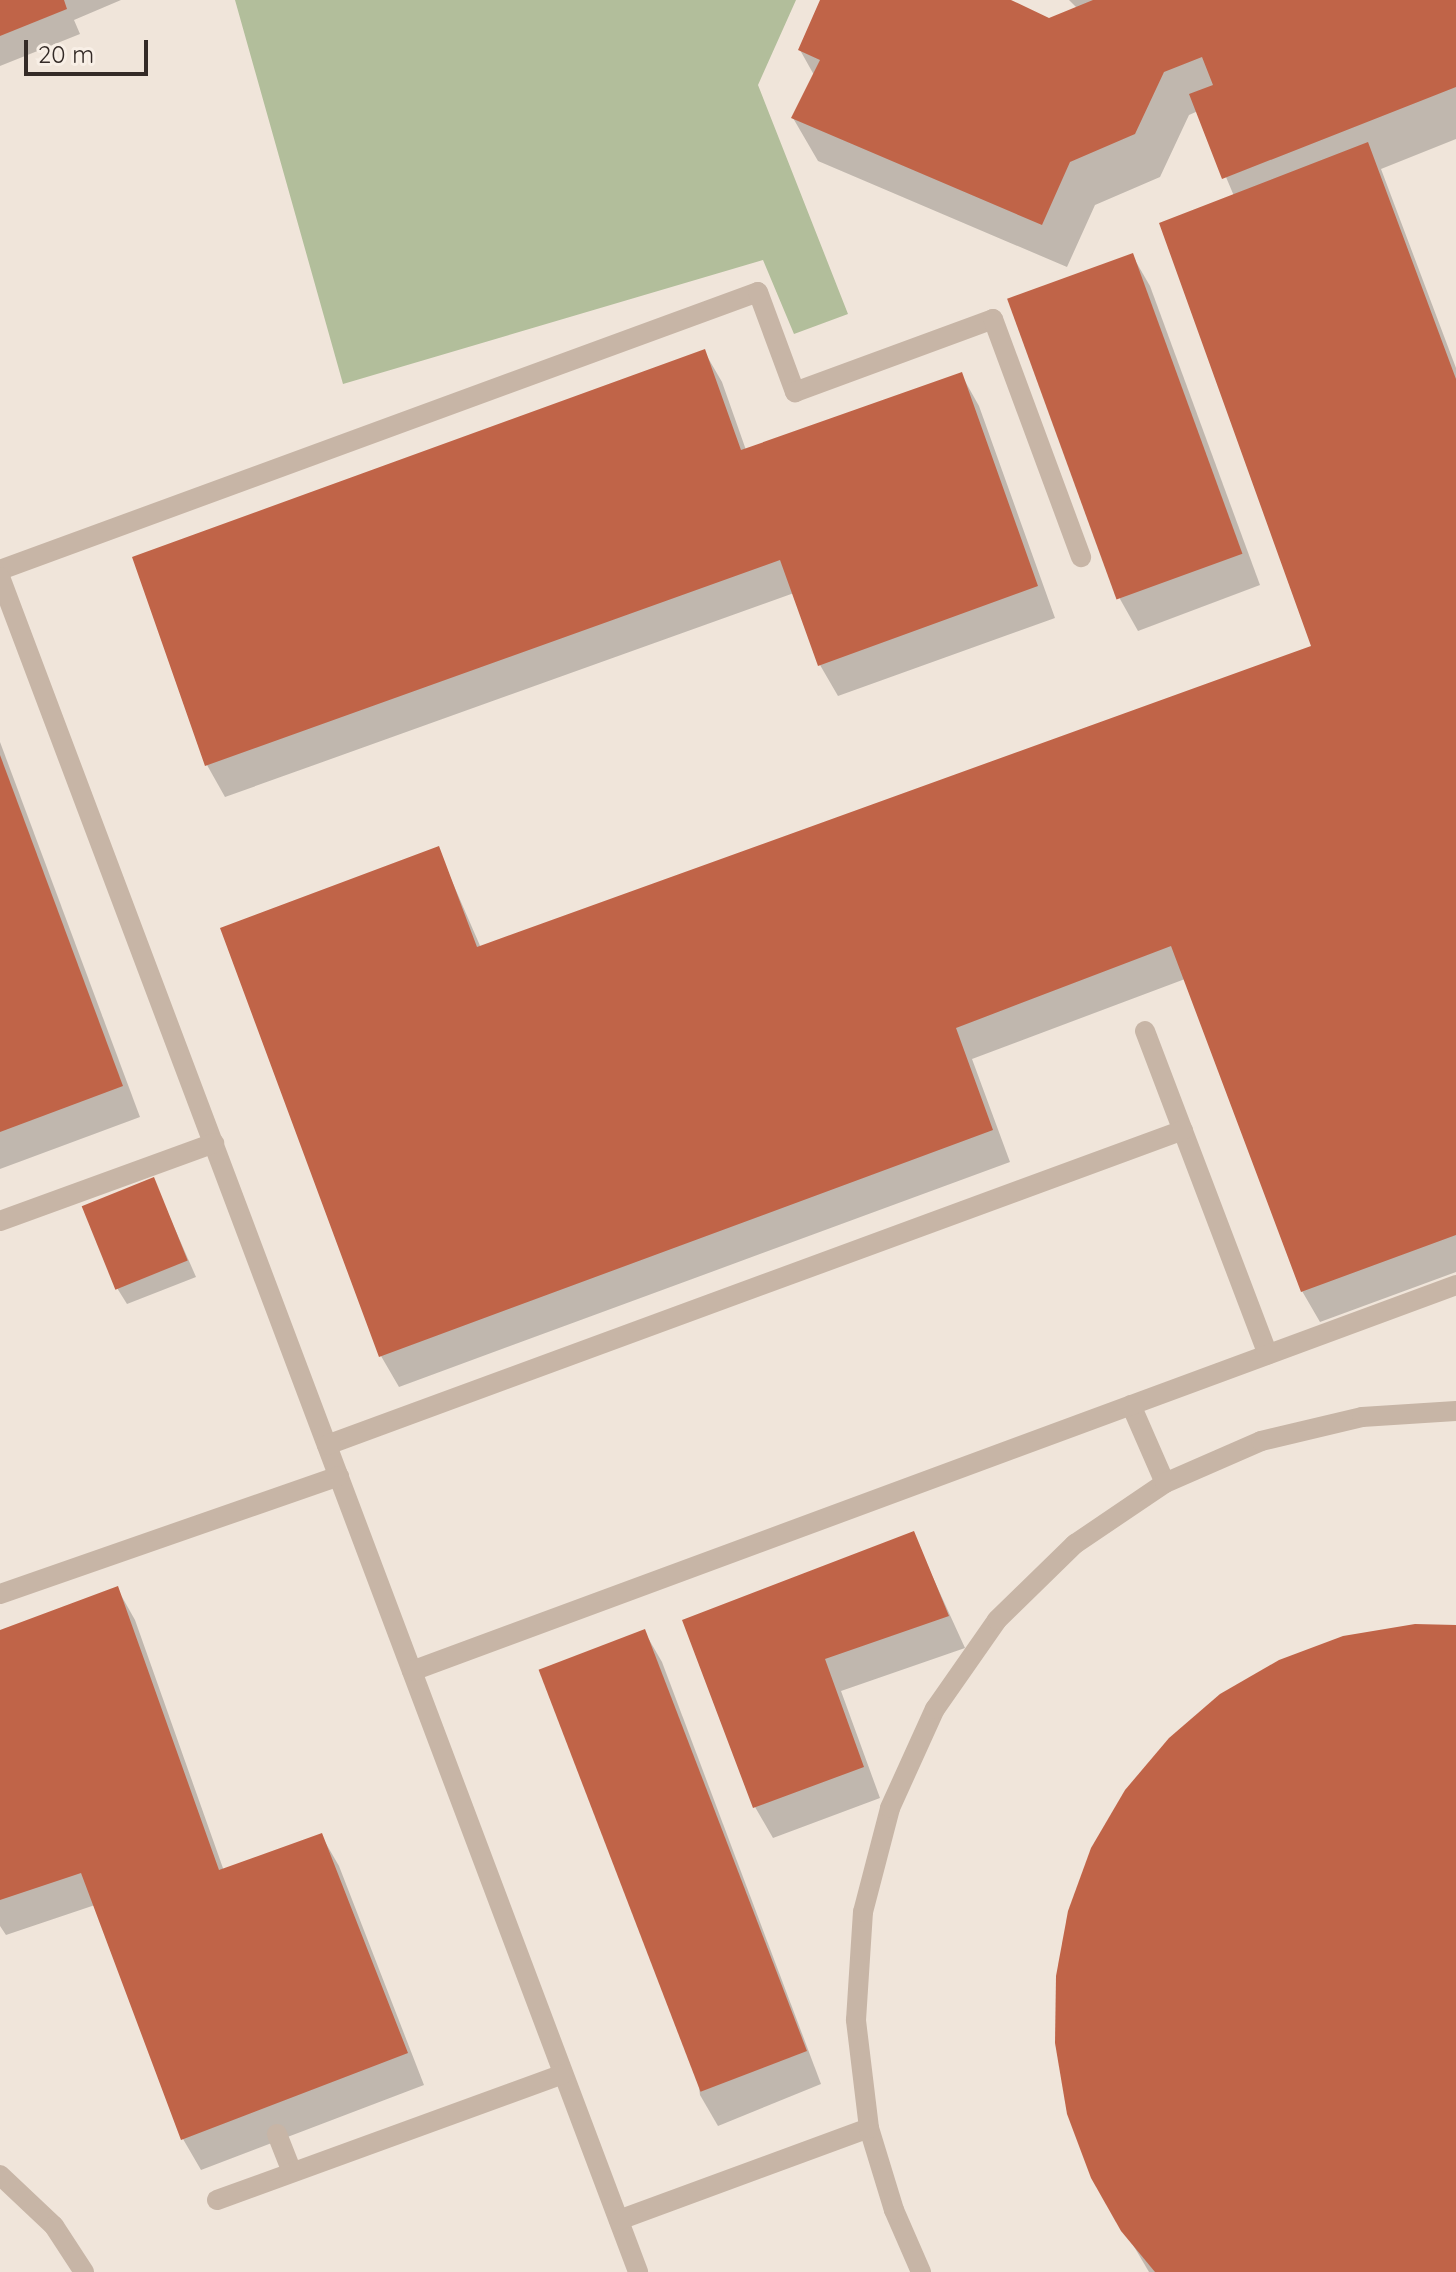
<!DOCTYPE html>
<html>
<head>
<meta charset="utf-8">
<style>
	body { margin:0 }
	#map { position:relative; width:1456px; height:2272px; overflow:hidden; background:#f0e5da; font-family:Quicksand,sans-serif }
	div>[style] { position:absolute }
	.green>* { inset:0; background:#b2be9b }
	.shadow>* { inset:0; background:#0003 }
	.building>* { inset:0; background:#c06448; transform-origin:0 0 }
	.minor>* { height:20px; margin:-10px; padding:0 10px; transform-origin:10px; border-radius:10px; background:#c7b5a6 }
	span { translate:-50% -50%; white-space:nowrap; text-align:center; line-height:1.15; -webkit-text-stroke:8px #f8efe6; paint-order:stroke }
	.scale { position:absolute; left:24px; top:40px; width:124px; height:36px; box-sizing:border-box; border:4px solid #342b27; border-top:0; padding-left:10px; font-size:24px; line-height:28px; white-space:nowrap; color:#342b27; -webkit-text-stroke:6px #f8efe6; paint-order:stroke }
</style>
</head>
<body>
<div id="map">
	<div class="green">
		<div style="clip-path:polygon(235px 0,796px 0,758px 85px,848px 314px,794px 334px,763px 260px,343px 384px)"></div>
	</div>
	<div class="shadow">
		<div style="clip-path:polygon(0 0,121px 0,74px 20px,80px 34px,0 66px)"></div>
		<div style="clip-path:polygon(822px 0,1006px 0,1049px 20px,1077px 8px,1069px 0,1456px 0,1456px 139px,1381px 169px,1456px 368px,1456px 1272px,1320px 1322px,1302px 1291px,1185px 979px,972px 1059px,1010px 1162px,399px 1387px,381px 1356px,438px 849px,481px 948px,1314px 647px,1234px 196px,1198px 111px,1189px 115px,1160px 177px,1095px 205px,1067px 267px,818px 161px,793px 118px,814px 75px,800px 50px)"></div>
		<div style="clip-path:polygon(1132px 255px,1150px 286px,1260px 585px,1138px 631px,1120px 599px)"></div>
		<div style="clip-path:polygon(704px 351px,722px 382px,746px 450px,961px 374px,979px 406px,1055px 618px,838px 696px,820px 665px,794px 593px,225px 797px,207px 765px)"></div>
		<div style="clip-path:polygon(0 742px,140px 1117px,0 1169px)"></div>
		<div style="clip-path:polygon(153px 1179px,196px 1277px,127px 1304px,117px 1288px)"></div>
		<div style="clip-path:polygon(913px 1534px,965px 1648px,841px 1691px,880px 1798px,773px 1838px,755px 1807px,684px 1621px)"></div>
		<div style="clip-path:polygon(117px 1588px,135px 1620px,224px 1871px,321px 1835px,339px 1866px,424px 2085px,201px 2170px,183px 2139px,95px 1905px,6px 1935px,0 1926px,0 1632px)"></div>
		<div style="clip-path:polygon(1456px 1627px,1456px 2272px,1149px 2272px,1093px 2177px)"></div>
		<div style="clip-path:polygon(644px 1631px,662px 1662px,821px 2084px,718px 2126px,700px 2095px)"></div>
	</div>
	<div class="building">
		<div style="clip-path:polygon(0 0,64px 0,67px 9px,0 36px)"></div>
		<div style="clip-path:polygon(820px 0,1011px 0,1049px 18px,1093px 0,1456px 0,1456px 87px,1222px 179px,1189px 94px,1213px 85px,1202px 57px,1164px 72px,1135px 134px,1070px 162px,1042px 225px,791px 118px,820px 60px,798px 50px)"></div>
		<div style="clip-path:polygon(1368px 142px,1456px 379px,1456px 1235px,1301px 1292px,1171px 946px,956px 1028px,993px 1130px,379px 1357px,220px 928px,439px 846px,477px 947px,1311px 646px,1159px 223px)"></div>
		<div style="left:1133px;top:253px;width:320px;height:134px;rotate:70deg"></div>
		<div style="clip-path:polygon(705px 349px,741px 450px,962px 372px,1038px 586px,818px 666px,780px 560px,205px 766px,132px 557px)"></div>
		<div style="clip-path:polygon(0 755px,123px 1086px,0 1132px)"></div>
		<div style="left:154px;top:1177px;width:90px;height:78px;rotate:68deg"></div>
		<div style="clip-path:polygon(914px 1531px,949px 1616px,825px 1659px,864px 1767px,753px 1808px,682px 1620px)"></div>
		<div style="clip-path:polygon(118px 1586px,219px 1870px,322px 1833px,408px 2053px,181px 2140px,81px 1873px,0 1900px,0 1630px)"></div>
		<div style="clip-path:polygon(1415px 1624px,1456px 1625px,1456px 2272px,1155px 2272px,1121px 2231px,1091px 2178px,1067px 2114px,1055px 2043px,1056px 1976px,1068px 1911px,1091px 1848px,1125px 1790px,1169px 1738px,1220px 1694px,1279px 1660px,1343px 1636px)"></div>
		<div style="left:645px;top:1629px;width:452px;height:114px;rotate:69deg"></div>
	</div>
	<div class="minor">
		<div style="left:0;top:570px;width:807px;rotate:-20.14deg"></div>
		<div style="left:758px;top:292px;width:107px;rotate:69.7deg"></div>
		<div style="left:795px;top:392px;width:211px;rotate:-20.2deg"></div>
		<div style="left:993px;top:319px;width:254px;rotate:69.7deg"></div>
		<div style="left:0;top:577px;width:1811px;rotate:69.37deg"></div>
		<div style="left:1145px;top:1031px;width:346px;rotate:69.2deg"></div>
		<div style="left:0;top:1221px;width:228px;rotate:-20deg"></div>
		<div style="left:1131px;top:1405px;width:85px;rotate:66.4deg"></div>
		<div style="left:327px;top:1445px;width:912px;rotate:-20.2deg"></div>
		<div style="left:0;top:1594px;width:359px;rotate:-19.2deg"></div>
		<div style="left:412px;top:1671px;width:1113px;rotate:-20.29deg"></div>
		<div style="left:277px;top:2134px;width:41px;rotate:68.5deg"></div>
		<div style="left:0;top:2175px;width:74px;rotate:43.4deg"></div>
		<div style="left:54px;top:2226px;width:55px;rotate:56.9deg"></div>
		<div style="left:217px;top:2200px;width:368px;rotate:-20deg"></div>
		<div style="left:619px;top:2220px;width:266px;rotate:-20.2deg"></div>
		<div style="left:921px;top:2272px;width:68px;rotate:-113.5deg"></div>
		<div style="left:894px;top:2210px;width:86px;rotate:-107deg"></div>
		<div style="left:869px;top:2128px;width:109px;rotate:-96.9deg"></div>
		<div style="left:856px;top:2020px;width:108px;rotate:-86.3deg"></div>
		<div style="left:863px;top:1912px;width:107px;rotate:-75.4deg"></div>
		<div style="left:890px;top:1808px;width:109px;rotate:-65.6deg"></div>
		<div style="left:935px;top:1709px;width:108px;rotate:-55.1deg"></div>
		<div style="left:997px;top:1620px;width:109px;rotate:-44.3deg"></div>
		<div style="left:1075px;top:1544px;width:109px;rotate:-34.1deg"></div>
		<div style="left:1165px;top:1483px;width:105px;rotate:-23.6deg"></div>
		<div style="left:1261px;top:1441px;width:104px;rotate:-13.4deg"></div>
		<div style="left:1362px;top:1417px;width:94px;rotate:-3.7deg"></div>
	</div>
	<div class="scale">20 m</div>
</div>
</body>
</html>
